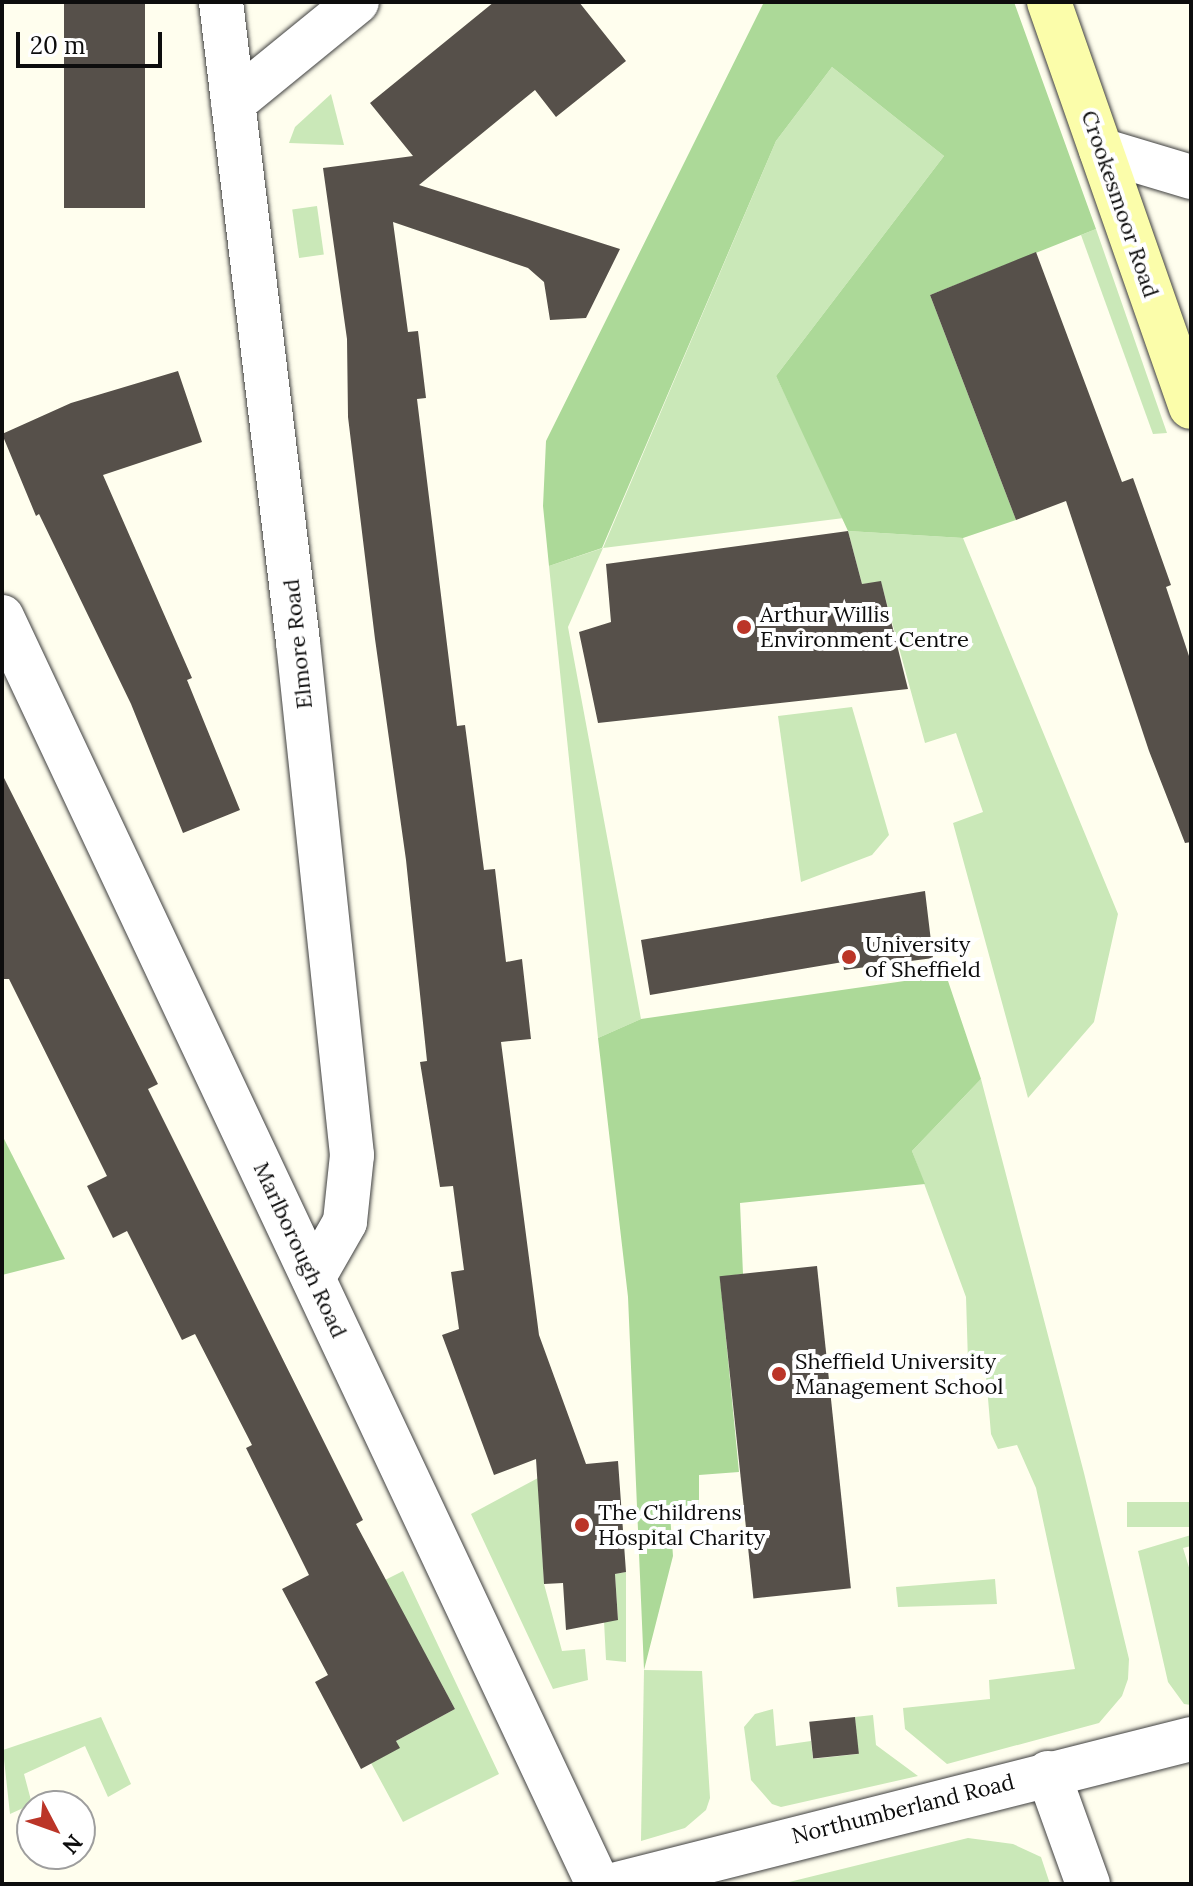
<!DOCTYPE html>
<html>
<head>
<meta charset="utf-8">
<style>
	body { margin:0 }
	#map { position:relative; width:1193px; height:1886px; overflow:hidden; background:#fffeee; font-family:Lora,serif }
	div>[style] { position:absolute }
	.green>* { inset:0; background:#cae8b8; transform-origin:0 0 }
	.forest>* { inset:0; background:#acd998 }
	.building>* { inset:0; background:#56504a; transform-origin:0 0 }
	.roads { filter:drop-shadow(0 0 2px #404040) drop-shadow(0 0 2px #404040) }
	.street>* { height:44px; margin:-22px; padding:0 22px; transform-origin:22px; border-radius:22px; background:#fff }
	.secondary>* { height:44px; margin:-22px; padding:0 22px; transform-origin:22px; border-radius:22px; background:#fbfdaa }
	.dots>* { width:22px; height:22px; translate:-50% -50%; box-sizing:border-box; border:4px solid #fff; border-radius:50% }
	span { translate:-50% -50%; white-space:nowrap; text-align:center; line-height:1.15; -webkit-text-stroke:8px #fff; paint-order:stroke }
	.street-label { font-size:22px; color:#0d0d0d }
	.poi-label { font-size:22px; color:#0d0d0d }
	.left { translate:0 -50%; text-align:left }
	.frame { position:absolute; inset:0; border:4px solid #0d0d0d; pointer-events:none }
	.north { position:absolute; left:16px; top:1790px; width:80px; height:80px; box-sizing:border-box; background:#fff; border:2px solid #9e9e9e; border-radius:50%; rotate:131deg; font-size:22px; font-weight:700; line-height:32px; text-align:center; color:#0d0d0d }
	.north::after { content:''; display:block; margin:auto; width:28px; height:36px; background:#bb3528; clip-path:polygon(50% 0,100% 100%,50% 72%,0 100%) }
	.scale { position:absolute; left:16px; top:32px; width:146px; height:36px; box-sizing:border-box; border:4px solid #0d0d0d; border-top:0; padding-left:10px; font-size:24px; line-height:28px; white-space:nowrap; color:#0d0d0d; -webkit-text-stroke:6px #fff; paint-order:stroke }
</style>
</head>
<body>
<div id="map">
	<div class="green">
		<div style="clip-path:polygon(832px 67px,944px 156px,776px 376px,844px 518px,603px 548px,568px 627px,641px 1019px,598px 1038px,549px 566px,603px 548px,776px 141px)"></div>
		<div style="clip-path:polygon(331px 94px,344px 145px,289px 143px,295px 127px)"></div>
		<div style="left:317px;top:206px;width:49px;height:25px;rotate:82deg"></div>
		<div style="clip-path:polygon(1096px 229px,1167px 433px,1153px 434px,1081px 235px)"></div>
		<div style="clip-path:polygon(848px 531px,963px 538px,1118px 914px,1094px 1022px,1028px 1098px,953px 823px,983px 812px,956px 733px,925px 743px,881px 582px,862px 584px)"></div>
		<div style="clip-path:polygon(852px 707px,889px 835px,872px 855px,801px 882px,778px 716px)"></div>
		<div style="clip-path:polygon(981px 1079px,1084px 1473px,1129px 1659px,1128px 1679px,1122px 1696px,1099px 1723px,947px 1764px,905px 1729px,903px 1708px,990px 1699px,989px 1680px,1075px 1669px,1036px 1488px,1017px 1445px,998px 1449px,991px 1434px,985px 1363px,968px 1362px,966px 1297px,912px 1151px)"></div>
		<div style="clip-path:polygon(538px 1478px,544px 1584px,562px 1651px,585px 1649px,588px 1680px,553px 1689px,471px 1514px)"></div>
		<div style="left:1191px;top:1502px;width:25px;height:64px;rotate:90deg"></div>
		<div style="clip-path:polygon(1191px 1535px,1191px 1546px,1183px 1548px,1191px 1574px,1191px 1705px,1184px 1704px,1168px 1682px,1138px 1551px)"></div>
		<div style="clip-path:polygon(403px 1571px,499px 1774px,403px 1822px,371px 1763px,399px 1748px,396px 1741px,455px 1709px,385px 1580px)"></div>
		<div style="clip-path:polygon(626px 1572px,626px 1662px,606px 1660px,604px 1621px,618px 1619px,615px 1574px)"></div>
		<div style="clip-path:polygon(995px 1579px,997px 1604px,898px 1607px,896px 1587px)"></div>
		<div style="clip-path:polygon(644px 1670px,702px 1671px,710px 1798px,706px 1810px,685px 1828px,641px 1841px)"></div>
		<div style="clip-path:polygon(773px 1709px,776px 1746px,811px 1741px,813px 1759px,858px 1754px,855px 1717px,873px 1715px,876px 1745px,918px 1776px,781px 1807px,772px 1804px,751px 1780px,744px 1727px,755px 1714px)"></div>
		<div style="clip-path:polygon(101px 1717px,131px 1784px,108px 1797px,85px 1746px,24px 1774px,32px 1804px,10px 1814px,3px 1750px)"></div>
		<div style="clip-path:polygon(968px 1838px,1013px 1844px,1041px 1857px,1050px 1884px,781px 1884px)"></div>
	</div>
	<div class="forest">
		<div style="clip-path:polygon(764px 2px,1014px 2px,1096px 229px,930px 295px,1016px 520px,963px 538px,848px 531px,776px 376px,944px 156px,832px 67px,776px 141px,602px 548px,549px 566px,543px 506px,546px 441px)"></div>
		<div style="clip-path:polygon(946px 975px,981px 1079px,912px 1151px,925px 1184px,740px 1203px,743px 1274px,720px 1277px,739px 1472px,699px 1475px,699px 1512px,670px 1514px,673px 1556px,644px 1670px,628px 1297px,598px 1038px,641px 1019px)"></div>
		<div style="clip-path:polygon(2px 1135px,65px 1259px,2px 1275px)"></div>
	</div>
	<div class="building">
		<div style="left:64px;top:2px;width:81px;height:206px"></div>
		<div style="clip-path:polygon(494px 2px,579px 2px,626px 61px,556px 117px,535px 90px,419px 185px,620px 249px,586px 318px,550px 320px,544px 282px,528px 268px,393px 222px,408px 332px,418px 331px,426px 398px,417px 399px,457px 726px,465px 725px,484px 870px,495px 869px,506px 962px,522px 959px,531px 1039px,501px 1042px,539px 1335px,586px 1464px,618px 1461px,626px 1572px,615px 1574px,618px 1620px,566px 1630px,563px 1583px,544px 1584px,536px 1459px,494px 1475px,442px 1335px,459px 1329px,451px 1272px,464px 1270px,453px 1186px,440px 1187px,420px 1062px,427px 1061px,406px 860px,375px 639px,348px 417px,347px 339px,323px 168px,413px 156px,370px 103px)"></div>
		<div style="clip-path:polygon(1036px 252px,1122px 482px,1133px 478px,1171px 585px,1166px 587px,1191px 662px,1191px 842px,1185px 843px,1149px 751px,1066px 501px,1016px 520px,930px 295px)"></div>
		<div style="clip-path:polygon(178px 371px,202px 442px,103px 475px,192px 678px,187px 680px,240px 810px,183px 833px,131px 704px,39px 514px,36px 516px,2px 434px,71px 403px)"></div>
		<div style="clip-path:polygon(848px 531px,862px 584px,881px 581px,908px 689px,598px 723px,579px 632px,611px 622px,606px 564px)"></div>
		<div style="clip-path:polygon(2px 774px,158px 1084px,148px 1089px,363px 1520px,356px 1524px,455px 1709px,396px 1741px,400px 1748px,361px 1769px,315px 1682px,328px 1675px,282px 1589px,309px 1575px,246px 1448px,252px 1445px,195px 1334px,182px 1340px,127px 1231px,113px 1238px,87px 1186px,107px 1176px,9px 979px,2px 979px)"></div>
		<div style="clip-path:polygon(925px 891px,933px 958px,844px 970px,843px 962px,650px 995px,641px 940px)"></div>
		<div style="left:817px;top:1266px;width:324px;height:98px;rotate:84deg"></div>
		<div style="left:855px;top:1717px;width:37px;height:46px;rotate:84deg"></div>
	</div>
	<div class="roads">
		<div class="street">
			<div style="left:221px;top:2px;width:645px;rotate:83.14deg"></div>
			<div style="left:298px;top:642px;width:516px;rotate:83.99deg"></div>
			<div style="left:352px;top:1155px;width:67px;rotate:96deg"></div>
			<div style="left:345px;top:1222px;width:64px;rotate:119.7deg"></div>
			<div style="left:233px;top:103px;width:160px;rotate:-39.2deg"></div>
			<div style="left:1101px;top:150px;width:94px;rotate:16.7deg"></div>
			<div style="left:2px;top:617px;width:1400px;rotate:64.81deg"></div>
			<div style="left:1048px;top:1773px;width:118px;rotate:70.2deg"></div>
			<div style="left:617px;top:1884px;width:592px;rotate:-14.18deg"></div>
		</div>
		<div class="secondary">
			<div style="left:1049px;top:2px;width:429px;rotate:70.7deg"></div>
		</div>
	</div>
	<div class="dots">
		<div style="left:744px;top:627px;background:#bb3528"></div>
		<div style="left:849px;top:957px;background:#bb3528"></div>
		<div style="left:779px;top:1374px;background:#bb3528"></div>
		<div style="left:582px;top:1525px;background:#bb3528"></div>
	</div>
	<div class="street-label">
		<span style="left:1120px;top:204px;rotate:71deg">Crookesmoor Road</span>
		<span style="left:298px;top:644px;rotate:-96deg">Elmore Road</span>
		<span style="left:300px;top:1250px;rotate:65deg">Marlborough Road</span>
		<span style="left:903px;top:1809px;rotate:-14deg">Northumberland Road</span>
	</div>
	<div class="poi-label">
		<span class="left" style="left:760px;top:627px">Arthur Willis<br>Environment Centre</span>
		<span class="left" style="left:865px;top:957px">University<br>of Sheffield</span>
		<span class="left" style="left:795px;top:1374px">Sheffield University<br>Management School</span>
		<span class="left" style="left:598px;top:1525px">The Childrens<br>Hospital Charity</span>
	</div>
	<div class="frame"></div>
	<div class="north">N</div>
	<div class="scale">20 m</div>
</div>
</body>
</html>
